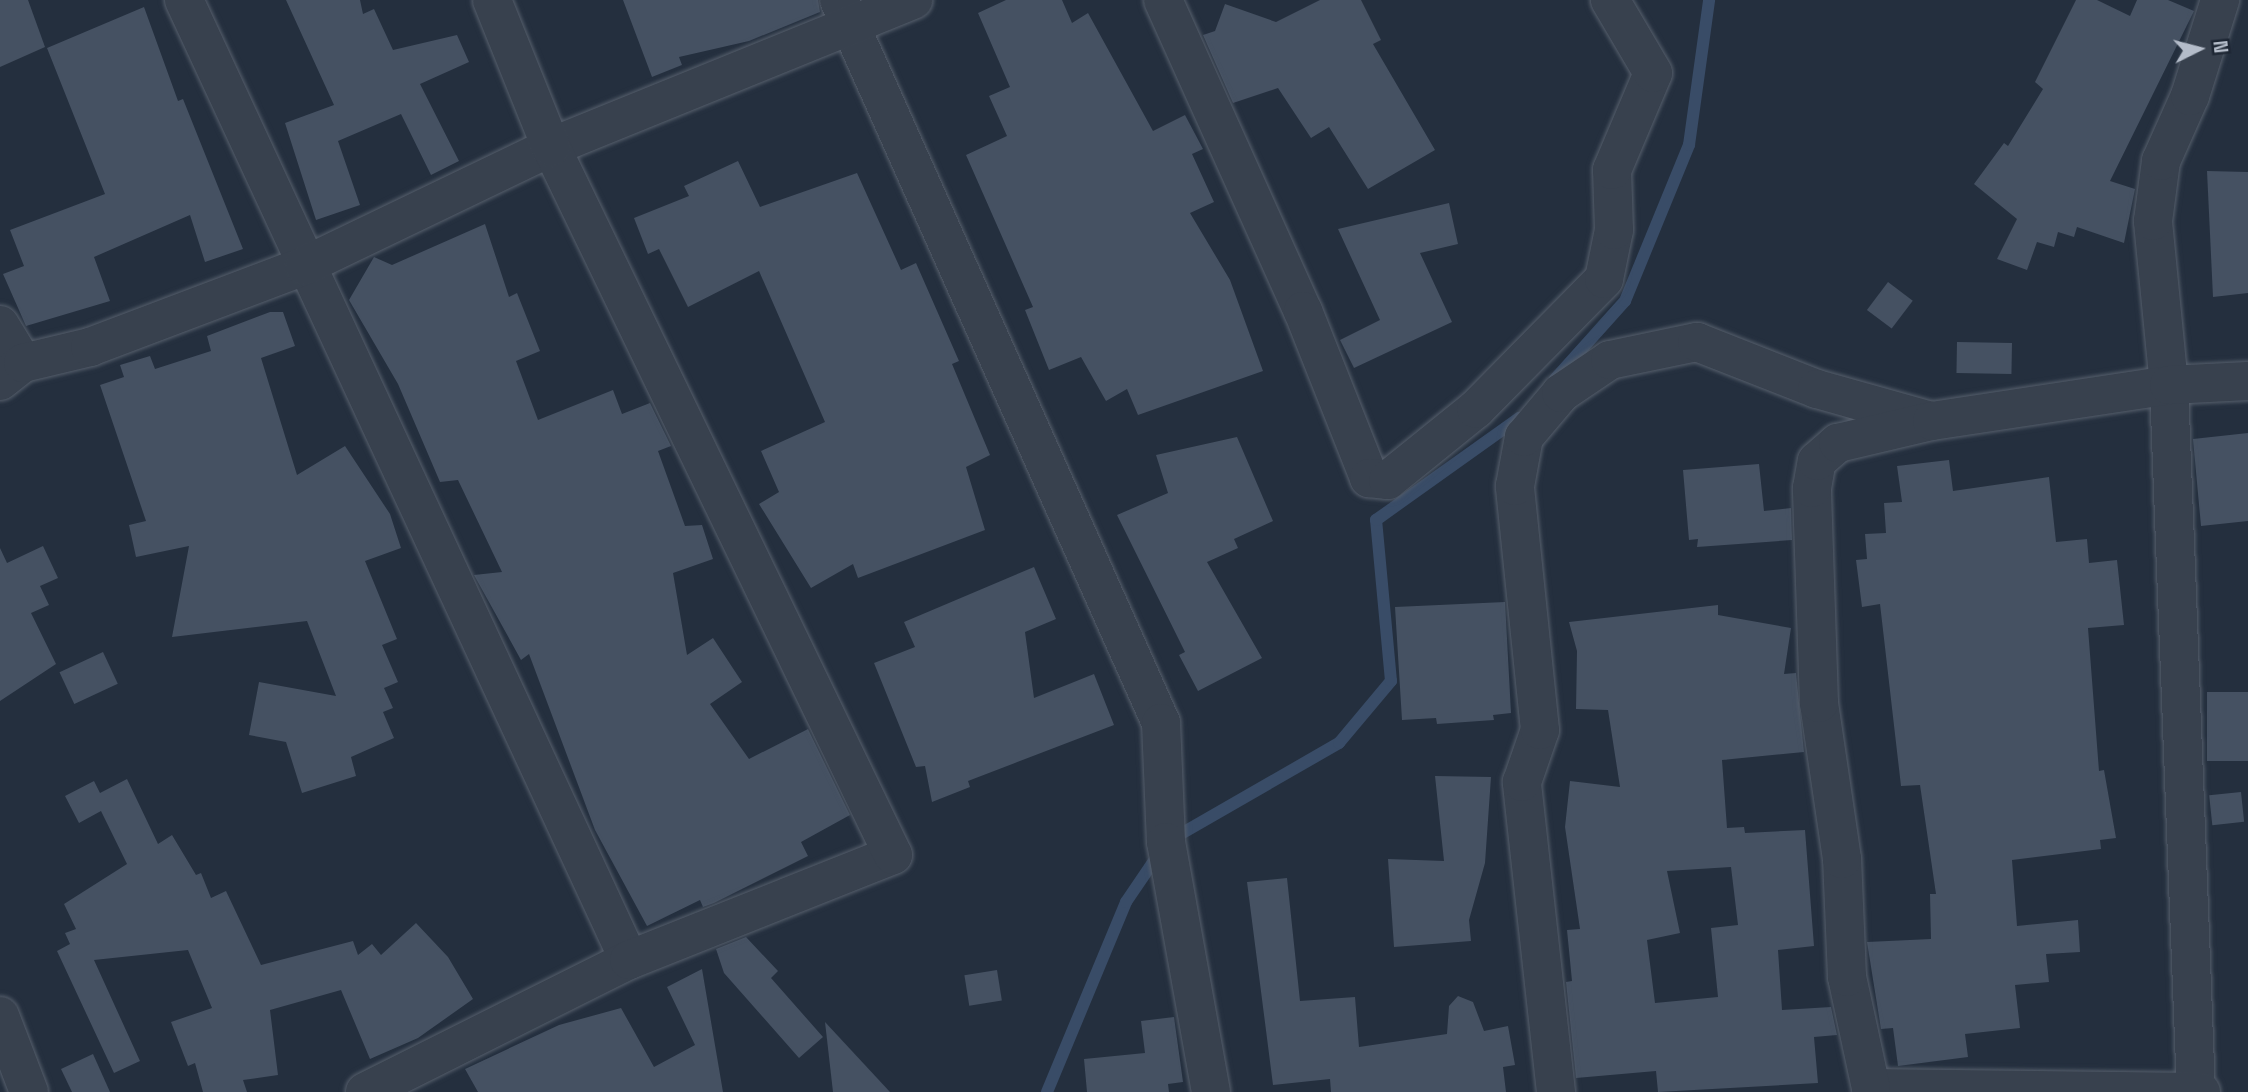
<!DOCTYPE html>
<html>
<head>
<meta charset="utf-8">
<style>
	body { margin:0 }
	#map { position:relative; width:2248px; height:1092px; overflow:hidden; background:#242f3e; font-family:"Space Grotesk",sans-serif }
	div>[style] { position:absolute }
	.stream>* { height:12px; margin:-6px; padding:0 6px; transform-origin:6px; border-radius:6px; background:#394c67 }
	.building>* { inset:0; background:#455162; transform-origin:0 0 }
	.roads { filter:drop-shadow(0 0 2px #565f6c) drop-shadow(0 0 2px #565f6c) }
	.minor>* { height:38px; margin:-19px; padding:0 19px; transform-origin:19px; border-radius:19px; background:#38414e }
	span { translate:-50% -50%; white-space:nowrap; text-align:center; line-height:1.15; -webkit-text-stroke:5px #1d2633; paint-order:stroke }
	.north { position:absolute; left:2164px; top:14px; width:70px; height:70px; -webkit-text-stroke:5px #1d2633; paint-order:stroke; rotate:84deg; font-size:19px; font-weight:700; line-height:28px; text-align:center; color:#b4bcc9 }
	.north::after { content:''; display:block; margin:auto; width:24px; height:32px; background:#b4bcc9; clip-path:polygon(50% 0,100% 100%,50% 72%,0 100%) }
</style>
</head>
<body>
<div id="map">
	<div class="stream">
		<div style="left:1555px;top:379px;width:105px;rotate:-48.1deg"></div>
		<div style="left:1625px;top:301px;width:169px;rotate:-67.7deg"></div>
		<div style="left:1689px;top:145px;width:146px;rotate:-82.1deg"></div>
		<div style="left:1172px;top:839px;width:193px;rotate:-29.9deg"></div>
		<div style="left:1339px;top:743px;width:81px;rotate:-50deg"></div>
		<div style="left:1391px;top:681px;width:162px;rotate:-95.3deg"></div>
		<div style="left:1376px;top:520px;width:176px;rotate:-35.5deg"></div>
		<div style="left:1047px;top:1092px;width:206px;rotate:-67.4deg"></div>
		<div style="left:1126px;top:902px;width:60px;rotate:-55.8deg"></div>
	</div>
	<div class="building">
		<div style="clip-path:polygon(0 0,28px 0,45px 47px,0 67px)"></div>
		<div style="clip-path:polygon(286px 0,360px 0,363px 14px,374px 9px,393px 50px,457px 35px,469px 62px,420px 84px,459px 161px,431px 175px,401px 114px,338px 141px,360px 205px,316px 220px,285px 123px,334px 105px)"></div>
		<div style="clip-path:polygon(623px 0,818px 0,820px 12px,749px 41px,679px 57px,682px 65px,652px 77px)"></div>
		<div style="clip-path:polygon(1006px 0,1062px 0,1072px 23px,1088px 13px,1153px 131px,1185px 115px,1203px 149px,1192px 154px,1214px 202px,1190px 213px,1230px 280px,1263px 371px,1138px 415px,1127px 389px,1106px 401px,1081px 357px,1049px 370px,1025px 310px,1033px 307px,966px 155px,1007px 136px,989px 96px,1010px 87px,978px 13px)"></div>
		<div style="clip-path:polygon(1320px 0,1361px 0,1381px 40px,1373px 44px,1435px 150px,1368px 189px,1329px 127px,1311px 138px,1278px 88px,1233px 103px,1203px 35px,1215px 31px,1225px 4px,1276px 22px)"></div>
		<div style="clip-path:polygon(2076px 0,2097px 0,2130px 16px,2137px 0,2168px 0,2194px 11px,2110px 181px,2135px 189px,2124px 243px,2077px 227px,2074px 237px,2058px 232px,2054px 247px,2037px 242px,2027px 270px,1997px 259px,2017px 219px,1974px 184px,2004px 143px,2008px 146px,2043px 89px,2035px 82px)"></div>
		<div style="clip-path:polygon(144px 7px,178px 101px,183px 99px,243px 249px,205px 262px,190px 215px,94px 257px,110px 301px,26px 326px,3px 274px,24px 266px,10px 230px,105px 194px,47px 48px)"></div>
		<div style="clip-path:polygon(738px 161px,760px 207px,857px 173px,901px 270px,916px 263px,959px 361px,952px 364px,990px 455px,966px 467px,985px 530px,858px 578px,853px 564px,811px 588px,759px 504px,779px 492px,761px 451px,825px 422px,759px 271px,688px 307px,659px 249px,648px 254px,634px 218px,689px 196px,684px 186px)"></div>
		<div style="clip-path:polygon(2207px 171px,2248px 172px,2248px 293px,2213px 297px)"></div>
		<div style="clip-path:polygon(1449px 203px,1458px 244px,1420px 253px,1452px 322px,1354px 368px,1340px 340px,1380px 320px,1338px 229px)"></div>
		<div style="clip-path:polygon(485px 224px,509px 297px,517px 293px,540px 351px,516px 361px,538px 420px,613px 390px,622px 414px,650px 403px,671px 446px,658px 451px,685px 526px,702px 525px,713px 559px,673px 573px,687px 655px,713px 638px,742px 682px,710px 704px,749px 759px,808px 729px,850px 815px,801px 842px,808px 856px,714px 903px,703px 907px,700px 900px,647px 926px,595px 830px,529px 654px,521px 660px,474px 575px,502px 572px,458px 480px,440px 482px,398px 384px,349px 300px,374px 257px,392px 265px)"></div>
		<div style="left:1888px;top:282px;width:31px;height:35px;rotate:37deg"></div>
		<div style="clip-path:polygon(270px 312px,283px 312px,295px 346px,261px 358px,297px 475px,345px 446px,390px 514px,401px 548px,365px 561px,397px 639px,382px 645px,398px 682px,384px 688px,393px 708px,383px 712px,394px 738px,351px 757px,356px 776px,302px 793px,286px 742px,249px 735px,259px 682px,336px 696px,307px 621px,172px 637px,189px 546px,136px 557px,129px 525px,146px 521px,100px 385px,124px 377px,120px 365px,150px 356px,155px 369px,211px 351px,207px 336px)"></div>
		<div style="left:1957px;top:342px;width:55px;height:31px;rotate:1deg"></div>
		<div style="clip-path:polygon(2248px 433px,2248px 521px,2201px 526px,2193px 439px)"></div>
		<div style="clip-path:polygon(1237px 437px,1273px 521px,1234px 539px,1238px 548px,1207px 562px,1262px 658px,1198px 691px,1179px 655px,1185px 652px,1117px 515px,1168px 493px,1156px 455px)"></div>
		<div style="clip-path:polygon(1949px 460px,1953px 491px,2049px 477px,2056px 542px,2087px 539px,2089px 563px,2117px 560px,2124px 625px,2088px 628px,2099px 771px,2104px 770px,2116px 838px,2100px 840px,2101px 849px,2012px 860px,2017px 926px,2078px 920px,2080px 952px,2046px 954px,2049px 982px,2015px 985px,2020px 1028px,1965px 1034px,1968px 1057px,1898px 1066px,1893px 1028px,1881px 1029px,1867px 942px,1931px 939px,1930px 894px,1936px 894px,1920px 785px,1901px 786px,1880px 604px,1862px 607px,1856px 560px,1867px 559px,1865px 534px,1886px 533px,1884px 503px,1902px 502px,1897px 466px)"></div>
		<div style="clip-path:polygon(1759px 464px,1764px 511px,1791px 508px,1792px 540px,1697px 547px,1698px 539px,1689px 540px,1683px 470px)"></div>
		<div style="clip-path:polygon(43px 546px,58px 578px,40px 586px,49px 605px,31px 613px,56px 664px,0 701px,0 548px,7px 563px)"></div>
		<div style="clip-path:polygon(1034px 567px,1056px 619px,1025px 632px,1034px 698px,1094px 674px,1114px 725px,968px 781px,970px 787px,932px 802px,925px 766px,916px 767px,874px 663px,915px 647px,904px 622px)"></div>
		<div style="clip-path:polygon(1505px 602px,1511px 713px,1493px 715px,1494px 720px,1437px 724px,1436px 718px,1402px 720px,1395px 607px)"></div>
		<div style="clip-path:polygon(evenodd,1718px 605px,1718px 615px,1791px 628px,1784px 674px,1796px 673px,1804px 752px,1722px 760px,1727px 828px,1744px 827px,1745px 833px,1805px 830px,1814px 946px,1778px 950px,1782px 1010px,1831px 1007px,1837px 1035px,1814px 1037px,1818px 1083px,1658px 1092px,1656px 1071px,1576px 1078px,1566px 982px,1572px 981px,1567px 930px,1580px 929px,1565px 827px,1570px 781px,1620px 787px,1608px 710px,1576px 709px,1577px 651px,1569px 622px,1718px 605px,1731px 867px,1738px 925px,1711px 928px,1718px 997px,1655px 1003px,1647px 940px,1680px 933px,1667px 871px,1731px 867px)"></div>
		<div style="left:103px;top:652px;width:35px;height:48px;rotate:65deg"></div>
		<div style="left:2248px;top:692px;width:69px;height:41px;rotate:90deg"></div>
		<div style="clip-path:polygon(1435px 776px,1491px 777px,1485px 863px,1469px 920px,1471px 941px,1394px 947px,1388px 859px,1444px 861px)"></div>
		<div style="clip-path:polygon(127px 779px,158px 844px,172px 835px,196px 875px,201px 873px,211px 898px,226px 891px,261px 965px,353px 941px,358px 955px,372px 944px,381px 955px,416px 923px,448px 957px,473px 999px,418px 1038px,370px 1059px,341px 990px,270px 1010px,278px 1075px,243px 1080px,247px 1092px,203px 1092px,195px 1063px,188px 1066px,171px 1022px,212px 1008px,188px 950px,94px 960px,140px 1061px,114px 1073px,57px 951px,70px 944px,65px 933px,76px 929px,64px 904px,127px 864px,101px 811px,79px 823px,65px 796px,94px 781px,100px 793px)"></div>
		<div style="left:2241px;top:792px;width:30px;height:32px;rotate:84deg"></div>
		<div style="clip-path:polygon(1287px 878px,1300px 1001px,1355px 997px,1359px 1047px,1447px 1034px,1449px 1006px,1458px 996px,1473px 1002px,1484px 1031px,1508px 1026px,1515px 1065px,1503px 1067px,1506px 1092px,1331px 1092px,1330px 1079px,1273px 1085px,1247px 882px)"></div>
		<div style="clip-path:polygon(746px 937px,778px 971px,771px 978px,823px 1037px,799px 1058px,724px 973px,716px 949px)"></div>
		<div style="clip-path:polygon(702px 969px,723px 1092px,478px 1092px,465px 1069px,559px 1025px,621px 1008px,654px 1067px,695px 1045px,667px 987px)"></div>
		<div style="left:997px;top:970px;width:31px;height:33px;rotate:81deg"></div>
		<div style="clip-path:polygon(1174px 1017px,1183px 1082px,1168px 1084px,1169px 1092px,1087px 1092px,1084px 1059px,1145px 1053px,1141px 1021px)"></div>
		<div style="clip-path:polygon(825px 1022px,890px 1092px,833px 1092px)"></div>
		<div style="clip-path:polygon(93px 1054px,110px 1092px,72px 1092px,61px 1069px)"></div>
	</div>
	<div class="roads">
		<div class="minor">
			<div style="left:184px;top:0;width:1058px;rotate:65.13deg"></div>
			<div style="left:839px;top:0;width:791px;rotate:65.99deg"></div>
			<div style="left:1161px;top:723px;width:119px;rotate:87.6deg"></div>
			<div style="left:1166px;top:842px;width:254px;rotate:79.8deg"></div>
			<div style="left:1163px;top:0;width:341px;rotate:65.8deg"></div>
			<div style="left:1303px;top:311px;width:180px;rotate:68.4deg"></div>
			<div style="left:1369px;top:478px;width:19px;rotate:6deg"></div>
			<div style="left:1388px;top:480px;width:113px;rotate:-38.9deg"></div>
			<div style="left:1476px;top:409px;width:182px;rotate:-45.4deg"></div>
			<div style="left:1604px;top:279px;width:50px;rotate:-78.5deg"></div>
			<div style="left:1614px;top:230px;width:60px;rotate:-91.9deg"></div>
			<div style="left:1612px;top:170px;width:105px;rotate:-67.1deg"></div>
			<div style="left:1653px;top:73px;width:85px;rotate:-120.5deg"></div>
			<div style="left:0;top:325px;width:44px;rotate:58.8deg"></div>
			<div style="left:0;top:381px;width:29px;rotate:-38deg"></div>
			<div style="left:23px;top:363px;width:69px;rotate:-13.4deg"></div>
			<div style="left:90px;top:347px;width:229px;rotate:-20.7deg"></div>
			<div style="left:304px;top:266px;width:274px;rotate:-25.7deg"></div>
			<div style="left:551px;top:147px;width:391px;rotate:-22.1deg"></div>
			<div style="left:0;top:1016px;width:81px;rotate:69.1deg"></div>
			<div style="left:365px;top:1092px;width:295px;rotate:-26.6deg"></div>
			<div style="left:629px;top:960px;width:284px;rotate:-21.7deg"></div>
			<div style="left:893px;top:855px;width:786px;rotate:-115.78deg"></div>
			<div style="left:551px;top:147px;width:158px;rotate:-111.9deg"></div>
			<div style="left:1556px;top:1092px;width:312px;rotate:-96.3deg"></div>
			<div style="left:1522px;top:782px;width:55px;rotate:-70.9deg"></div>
			<div style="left:1540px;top:730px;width:245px;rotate:-95.9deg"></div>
			<div style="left:1515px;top:486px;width:50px;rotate:-79.6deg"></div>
			<div style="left:1524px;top:437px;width:57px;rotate:-49.9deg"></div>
			<div style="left:1561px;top:393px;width:59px;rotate:-34deg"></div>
			<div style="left:1610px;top:360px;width:89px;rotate:-11.7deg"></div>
			<div style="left:1697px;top:342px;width:129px;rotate:21.4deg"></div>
			<div style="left:1817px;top:389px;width:114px;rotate:15.7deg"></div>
			<div style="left:2196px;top:1092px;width:708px;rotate:-92.19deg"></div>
			<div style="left:2169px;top:385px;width:165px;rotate:-95.6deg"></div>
			<div style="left:2153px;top:221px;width:61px;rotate:-82.4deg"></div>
			<div style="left:2161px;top:161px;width:71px;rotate:-66deg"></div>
			<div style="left:2190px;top:96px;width:101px;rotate:-72.6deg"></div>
			<div style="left:2201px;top:1092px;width:330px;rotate:-179.3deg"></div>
			<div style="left:1871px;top:1088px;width:114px;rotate:-102.2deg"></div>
			<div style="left:1847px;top:977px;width:118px;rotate:-92.4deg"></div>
			<div style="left:1842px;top:859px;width:158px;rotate:-98.4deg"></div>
			<div style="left:1819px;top:703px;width:215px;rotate:-91.9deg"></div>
			<div style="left:1812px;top:488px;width:27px;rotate:-80deg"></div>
			<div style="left:1817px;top:461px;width:28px;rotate:-41deg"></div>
			<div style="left:1838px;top:443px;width:97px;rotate:-13.2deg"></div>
			<div style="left:1932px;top:421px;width:240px;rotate:-8.6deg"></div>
			<div style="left:2169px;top:385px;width:79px;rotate:-2.9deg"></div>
		</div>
	</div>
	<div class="north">N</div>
</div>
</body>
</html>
